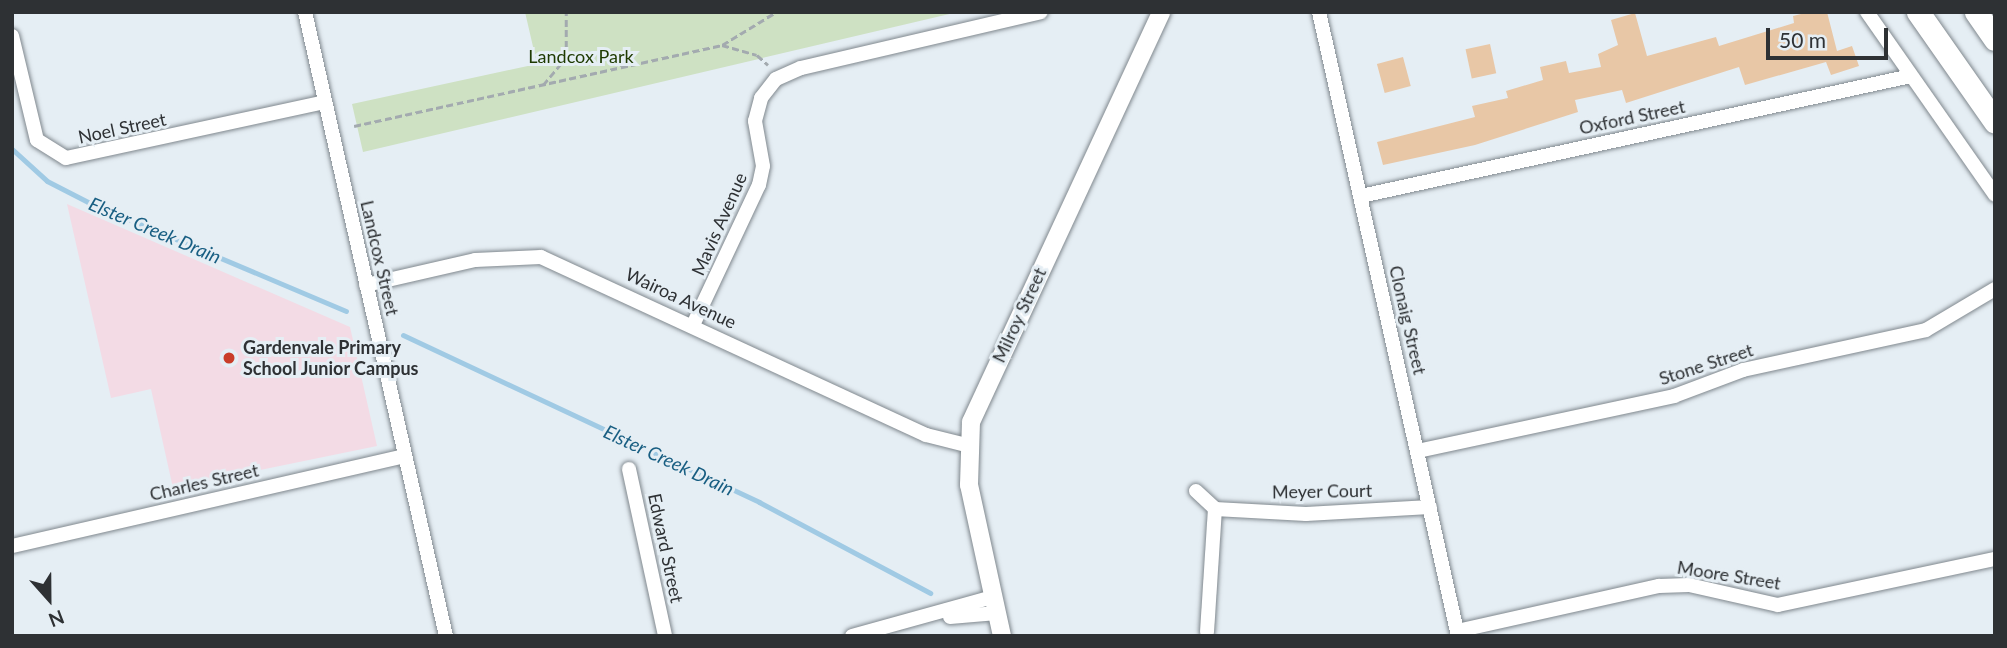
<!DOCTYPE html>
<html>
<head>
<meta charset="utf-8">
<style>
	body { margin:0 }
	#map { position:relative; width:2007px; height:648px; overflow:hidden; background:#e5eef4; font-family:Lato,sans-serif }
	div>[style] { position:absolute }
	.education>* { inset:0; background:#f3dbe5 }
	.green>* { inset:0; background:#cee1c3 }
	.stream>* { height:5px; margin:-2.5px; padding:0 2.5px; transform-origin:2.5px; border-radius:2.5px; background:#a0cae4 }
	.building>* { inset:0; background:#e8c7a6; transform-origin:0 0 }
	.path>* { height:2.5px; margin-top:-1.25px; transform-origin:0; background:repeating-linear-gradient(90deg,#a3aaaf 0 7px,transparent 0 10.5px) }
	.roads { filter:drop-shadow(0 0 2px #80888e) drop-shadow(0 0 2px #80888e) }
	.minor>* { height:14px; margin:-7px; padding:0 7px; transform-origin:7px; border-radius:7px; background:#fff }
	.tertiary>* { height:18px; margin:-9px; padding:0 9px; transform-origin:9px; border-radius:9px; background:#fff }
	.trunk>* { height:23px; margin:-11.5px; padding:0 11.5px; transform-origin:11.5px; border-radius:11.5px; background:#fff }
	.dots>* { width:19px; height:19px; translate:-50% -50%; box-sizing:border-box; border:4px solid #e5eef4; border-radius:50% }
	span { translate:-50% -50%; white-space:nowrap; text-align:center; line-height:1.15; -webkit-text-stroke:6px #e5eef4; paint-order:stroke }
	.park-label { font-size:18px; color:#1e3a01 }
	.street-label { font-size:18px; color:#2e3134 }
	.poi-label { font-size:18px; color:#2e3134; font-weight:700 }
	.left { translate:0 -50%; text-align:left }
	.water-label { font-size:19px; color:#185e82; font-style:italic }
	.frame { position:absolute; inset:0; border:14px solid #2e3134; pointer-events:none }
	.north { position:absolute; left:14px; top:564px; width:70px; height:70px; -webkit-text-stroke:5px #e5eef4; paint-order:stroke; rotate:159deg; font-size:19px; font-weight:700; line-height:28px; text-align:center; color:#2e3134 }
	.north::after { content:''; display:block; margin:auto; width:24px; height:32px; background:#2e3134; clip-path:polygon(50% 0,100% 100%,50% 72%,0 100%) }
	.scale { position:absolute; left:1766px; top:28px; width:122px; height:32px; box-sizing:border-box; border:4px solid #2e3134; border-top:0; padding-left:9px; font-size:21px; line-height:24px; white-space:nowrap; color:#2e3134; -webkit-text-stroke:5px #e5eef4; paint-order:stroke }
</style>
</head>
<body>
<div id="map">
	<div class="education">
		<div style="clip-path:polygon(67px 204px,350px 327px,377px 446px,173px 488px,151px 389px,111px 398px)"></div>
	</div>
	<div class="green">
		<div style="clip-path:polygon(525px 12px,958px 12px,363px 152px,352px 104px,537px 64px)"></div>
	</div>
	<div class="stream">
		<div style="left:12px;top:149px;width:47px;rotate:42.4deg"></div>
		<div style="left:47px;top:181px;width:46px;rotate:27.1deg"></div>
		<div style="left:88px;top:202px;width:280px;rotate:22.9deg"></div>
		<div style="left:403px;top:335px;width:393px;rotate:25.1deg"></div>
		<div style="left:759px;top:502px;width:194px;rotate:28deg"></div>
	</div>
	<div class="building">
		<div style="clip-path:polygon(1809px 12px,1827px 12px,1837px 51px,1852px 46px,1859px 66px,1831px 75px,1826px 62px,1745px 85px,1739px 67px,1626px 103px,1622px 90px,1575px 100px,1578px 112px,1475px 145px,1383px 165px,1377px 142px,1475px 117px,1472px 106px,1508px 98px,1506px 91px,1543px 80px,1540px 67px,1566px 61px,1569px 73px,1601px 67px,1598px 54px,1618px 45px,1611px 20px,1635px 13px,1647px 56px,1716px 37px,1719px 46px,1794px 23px,1793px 16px)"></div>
		<div style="left:1490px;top:44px;width:30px;height:25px;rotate:78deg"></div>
		<div style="left:1403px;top:57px;width:30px;height:27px;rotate:75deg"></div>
	</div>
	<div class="path">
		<div style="left:722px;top:45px;width:36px;rotate:16deg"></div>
		<div style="left:757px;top:55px;width:15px;rotate:42deg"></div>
		<div style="left:543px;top:85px;width:35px;rotate:-50deg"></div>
		<div style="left:566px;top:58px;width:46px;rotate:-90deg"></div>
		<div style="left:354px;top:126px;width:377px;rotate:-12.4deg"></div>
		<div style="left:722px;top:45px;width:63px;rotate:-31.4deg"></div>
	</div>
	<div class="roads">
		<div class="minor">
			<div style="left:305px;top:12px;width:640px;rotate:77.27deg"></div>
			<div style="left:1319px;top:12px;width:639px;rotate:77.44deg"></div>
			<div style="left:1867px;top:12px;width:223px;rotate:55deg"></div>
			<div style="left:12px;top:36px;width:107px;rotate:76.5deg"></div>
			<div style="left:37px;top:140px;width:34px;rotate:32deg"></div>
			<div style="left:66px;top:158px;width:265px;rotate:-12.2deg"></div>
			<div style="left:1361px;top:196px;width:563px;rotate:-12.31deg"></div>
			<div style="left:366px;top:285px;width:112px;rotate:-12.9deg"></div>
			<div style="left:475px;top:260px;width:66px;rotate:-2.6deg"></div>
			<div style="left:541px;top:257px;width:424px;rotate:24.8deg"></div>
			<div style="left:926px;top:435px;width:41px;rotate:14deg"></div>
			<div style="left:693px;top:325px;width:155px;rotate:-64.8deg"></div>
			<div style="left:759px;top:185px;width:19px;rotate:-78deg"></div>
			<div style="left:763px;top:166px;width:46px;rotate:-100.1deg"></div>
			<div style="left:755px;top:121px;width:24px;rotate:-75deg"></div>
			<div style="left:761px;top:98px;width:24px;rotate:-52deg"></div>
			<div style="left:776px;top:79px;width:27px;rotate:-24deg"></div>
			<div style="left:801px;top:68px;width:246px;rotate:-13.1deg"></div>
			<div style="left:1418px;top:451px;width:262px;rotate:-12.1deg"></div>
			<div style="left:1674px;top:396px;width:74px;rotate:-20.6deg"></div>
			<div style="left:1743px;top:370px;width:187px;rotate:-12.3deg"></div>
			<div style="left:1926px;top:330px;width:80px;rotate:-30.7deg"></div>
			<div style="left:629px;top:469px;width:171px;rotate:77.8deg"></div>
			<div style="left:1196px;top:491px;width:26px;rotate:43deg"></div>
			<div style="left:1215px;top:509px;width:91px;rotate:3.1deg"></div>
			<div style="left:1306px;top:514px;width:124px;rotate:-3.2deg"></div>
			<div style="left:12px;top:546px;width:402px;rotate:-12.9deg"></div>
			<div style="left:950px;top:617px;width:47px;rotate:-4.9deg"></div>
			<div style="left:1457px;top:631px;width:207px;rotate:-12.6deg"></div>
			<div style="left:1659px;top:586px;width:30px;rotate:-2deg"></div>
			<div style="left:1689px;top:585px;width:91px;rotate:12.7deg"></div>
			<div style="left:1778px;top:605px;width:222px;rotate:-12deg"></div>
			<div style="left:1207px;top:632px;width:123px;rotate:-86.3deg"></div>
			<div style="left:852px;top:636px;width:146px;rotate:-15.5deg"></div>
		</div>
		<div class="tertiary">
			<div style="left:1002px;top:636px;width:155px;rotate:-102.3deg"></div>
			<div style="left:969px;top:485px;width:63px;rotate:-88.2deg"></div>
			<div style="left:971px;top:422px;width:452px;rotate:-65.1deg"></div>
		</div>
		<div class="trunk">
			<div style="left:1918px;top:12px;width:134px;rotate:55deg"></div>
			<div style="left:1976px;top:12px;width:33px;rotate:55deg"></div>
		</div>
	</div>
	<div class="dots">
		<div style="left:229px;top:358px;background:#c93d29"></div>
	</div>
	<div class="park-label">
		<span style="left:581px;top:56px">Landcox Park</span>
	</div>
	<div class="street-label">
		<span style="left:1632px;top:117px;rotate:-12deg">Oxford Street</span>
		<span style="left:122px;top:128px;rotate:-12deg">Noel Street</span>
		<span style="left:719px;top:224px;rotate:-66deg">Mavis Avenue</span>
		<span style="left:380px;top:258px;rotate:77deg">Landcox Street</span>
		<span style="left:681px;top:298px;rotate:25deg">Wairoa Avenue</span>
		<span style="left:1019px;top:315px;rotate:-65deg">Milroy Street</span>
		<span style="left:1408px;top:320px;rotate:77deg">Clonaig Street</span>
		<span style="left:1706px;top:364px;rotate:-18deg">Stone Street</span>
		<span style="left:204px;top:482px;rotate:-13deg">Charles Street</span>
		<span style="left:1322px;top:491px;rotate:-1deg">Meyer Court</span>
		<span style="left:666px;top:548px;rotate:78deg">Edward Street</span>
		<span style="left:1729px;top:575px;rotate:9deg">Moore Street</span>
	</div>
	<div class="poi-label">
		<span class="left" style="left:243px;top:358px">Gardenvale Primary<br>School Junior Campus</span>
	</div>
	<div class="water-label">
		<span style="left:155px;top:230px;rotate:23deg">Elster Creek Drain</span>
		<span style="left:669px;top:460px;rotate:25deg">Elster Creek Drain</span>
	</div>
	<div class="frame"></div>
	<div class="north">N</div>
	<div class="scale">50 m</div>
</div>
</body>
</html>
